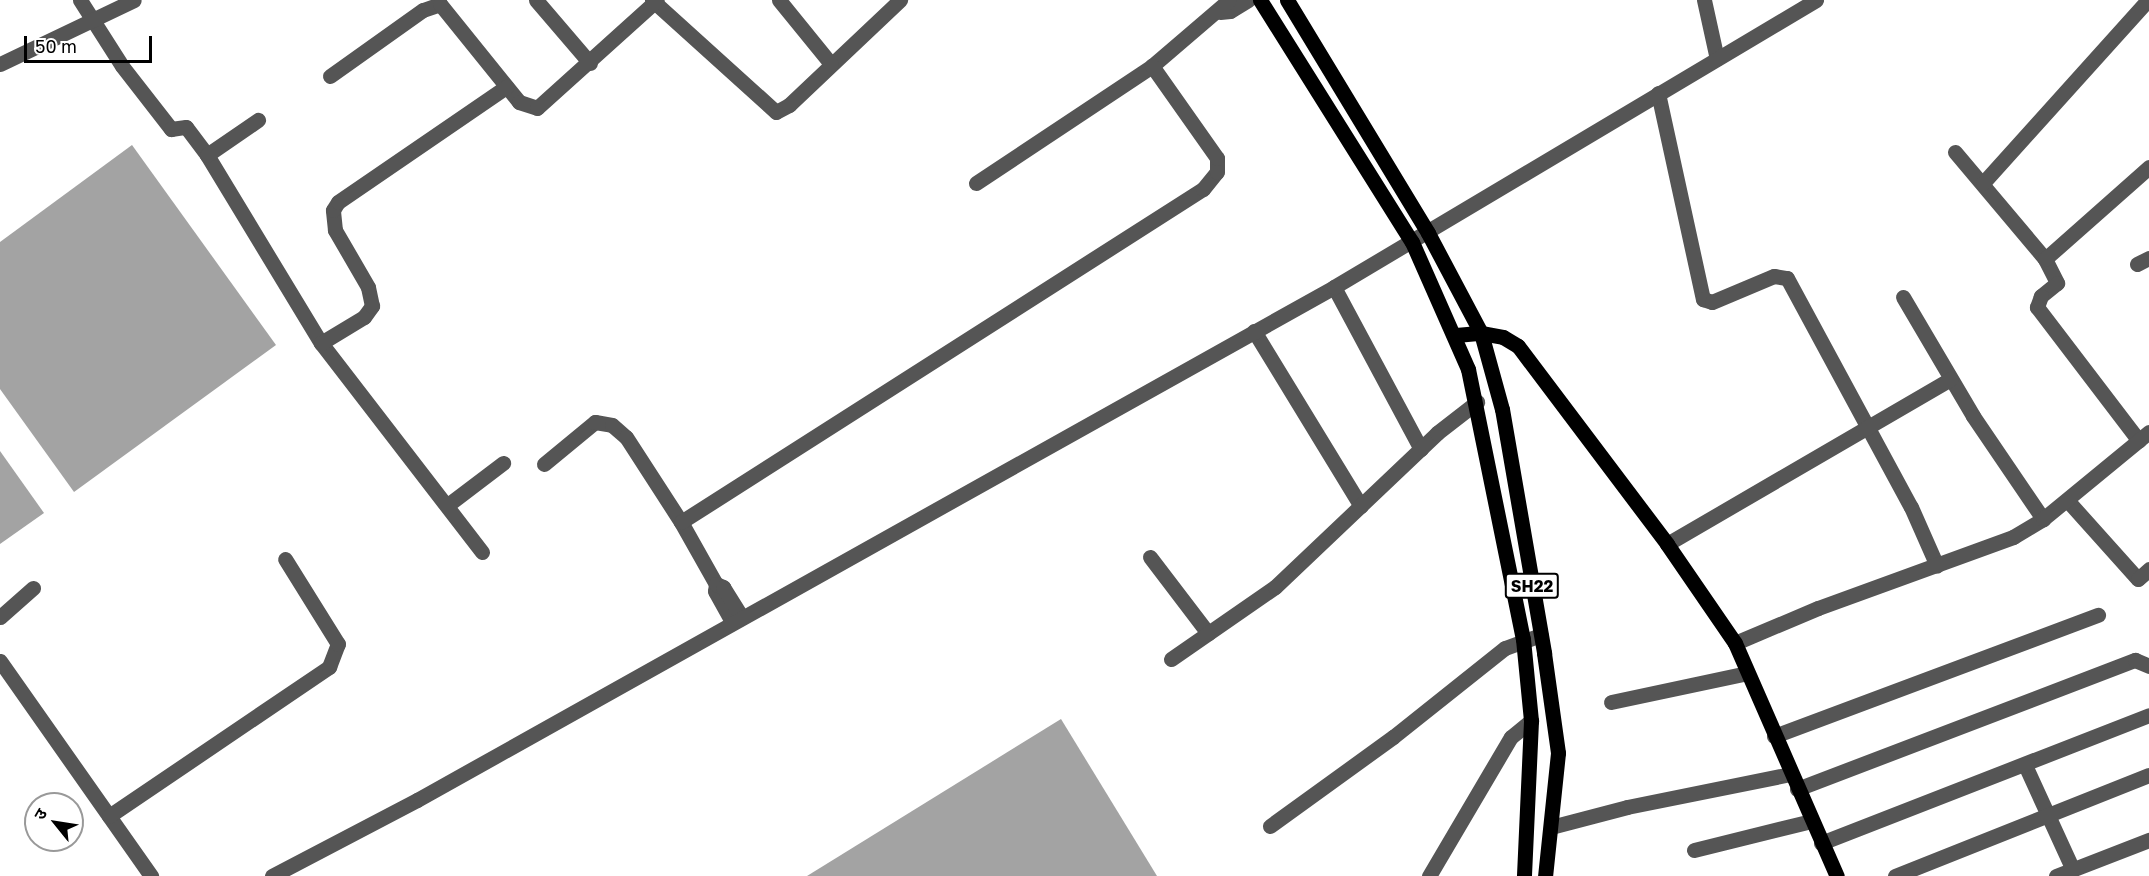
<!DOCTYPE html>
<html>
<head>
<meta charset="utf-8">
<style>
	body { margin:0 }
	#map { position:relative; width:2149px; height:876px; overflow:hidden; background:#fff; font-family:"Golos Text","Noto Sans Devanagari",sans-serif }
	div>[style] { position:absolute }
	.water>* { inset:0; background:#a3a3a3 }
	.minor>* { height:15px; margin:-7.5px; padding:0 7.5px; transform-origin:7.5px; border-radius:7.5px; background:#555 }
	.major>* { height:15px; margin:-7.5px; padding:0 7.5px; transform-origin:7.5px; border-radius:7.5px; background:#000 }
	span { translate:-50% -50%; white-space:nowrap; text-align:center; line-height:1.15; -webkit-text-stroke:4.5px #fff; paint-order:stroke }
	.shield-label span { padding:2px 4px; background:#fff; border:2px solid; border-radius:4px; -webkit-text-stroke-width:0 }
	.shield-label { font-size:16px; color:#000; font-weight:700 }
	.north { position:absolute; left:24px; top:792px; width:60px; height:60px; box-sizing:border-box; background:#fff; border:2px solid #999; border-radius:50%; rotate:300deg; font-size:16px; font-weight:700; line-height:24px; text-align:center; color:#000 }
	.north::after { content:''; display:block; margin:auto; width:21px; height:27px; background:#000; clip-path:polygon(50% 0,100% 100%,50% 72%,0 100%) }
	.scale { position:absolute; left:24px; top:36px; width:128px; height:27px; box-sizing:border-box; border:3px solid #000; border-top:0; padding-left:8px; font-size:18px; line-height:21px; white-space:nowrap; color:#000; -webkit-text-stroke:4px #fff; paint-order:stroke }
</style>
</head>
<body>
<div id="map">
	<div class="water">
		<div style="clip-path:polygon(132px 145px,276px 345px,74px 492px,0 389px,0 242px)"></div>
		<div style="clip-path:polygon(0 451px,44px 513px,0 544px)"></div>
		<div style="clip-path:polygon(1061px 719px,1157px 876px,807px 876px)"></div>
	</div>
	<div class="minor">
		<div style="left:80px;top:0;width:78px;rotate:57.5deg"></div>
		<div style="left:122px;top:66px;width:80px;rotate:52.1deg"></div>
		<div style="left:171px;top:129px;width:15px;rotate:-8deg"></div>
		<div style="left:186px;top:127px;width:35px;rotate:53deg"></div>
		<div style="left:207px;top:155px;width:220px;rotate:58.8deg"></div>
		<div style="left:536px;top:0;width:83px;rotate:49.4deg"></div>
		<div style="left:652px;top:0;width:167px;rotate:42.1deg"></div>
		<div style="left:776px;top:112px;width:15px;rotate:-28deg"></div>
		<div style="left:789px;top:105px;width:153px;rotate:-43.4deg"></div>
		<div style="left:779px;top:0;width:82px;rotate:50.9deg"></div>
		<div style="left:1704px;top:0;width:60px;rotate:77.6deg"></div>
		<div style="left:1220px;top:12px;width:10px;rotate:-6deg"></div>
		<div style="left:1230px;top:11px;width:21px;rotate:-31deg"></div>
		<div style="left:0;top:64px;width:148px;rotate:-25.5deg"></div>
		<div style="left:330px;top:76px;width:114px;rotate:-35.4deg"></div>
		<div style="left:423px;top:10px;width:18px;rotate:-19deg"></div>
		<div style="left:440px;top:4px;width:126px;rotate:51.1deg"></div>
		<div style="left:519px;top:102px;width:19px;rotate:18deg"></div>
		<div style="left:537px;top:108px;width:161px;rotate:-42deg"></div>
		<div style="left:1658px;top:93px;width:211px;rotate:77.7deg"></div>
		<div style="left:1703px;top:299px;width:9px;rotate:18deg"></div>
		<div style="left:1712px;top:302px;width:67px;rotate:-22.8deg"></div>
		<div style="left:1774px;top:276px;width:13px;rotate:9deg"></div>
		<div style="left:1787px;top:278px;width:260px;rotate:61.6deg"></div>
		<div style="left:1911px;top:507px;width:64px;rotate:66.2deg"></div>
		<div style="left:1955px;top:152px;width:140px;rotate:49.9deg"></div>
		<div style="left:2045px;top:259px;width:27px;rotate:63deg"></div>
		<div style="left:2057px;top:283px;width:21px;rotate:141deg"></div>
		<div style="left:2041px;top:296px;width:12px;rotate:110deg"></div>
		<div style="left:2037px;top:307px;width:168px;rotate:52.7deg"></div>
		<div style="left:207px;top:155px;width:62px;rotate:-34.5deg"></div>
		<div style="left:976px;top:183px;width:211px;rotate:-33.6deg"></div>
		<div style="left:1152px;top:66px;width:101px;rotate:-40.6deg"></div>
		<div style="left:1983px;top:183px;width:246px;rotate:-48deg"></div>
		<div style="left:2045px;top:259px;width:139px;rotate:-41.5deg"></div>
		<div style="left:2137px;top:264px;width:13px;rotate:-27deg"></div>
		<div style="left:1334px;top:287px;width:184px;rotate:61.8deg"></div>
		<div style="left:1903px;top:297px;width:138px;rotate:59.5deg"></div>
		<div style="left:1973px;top:416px;width:125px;rotate:55.8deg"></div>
		<div style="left:1254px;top:331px;width:205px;rotate:58.6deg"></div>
		<div style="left:544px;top:464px;width:66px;rotate:-39.5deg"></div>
		<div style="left:595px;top:422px;width:17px;rotate:10deg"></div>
		<div style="left:612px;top:425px;width:18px;rotate:41deg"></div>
		<div style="left:626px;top:437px;width:101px;rotate:57.1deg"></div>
		<div style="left:681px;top:522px;width:71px;rotate:60.6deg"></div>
		<div style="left:716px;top:584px;width:7px;rotate:98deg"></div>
		<div style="left:715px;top:591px;width:35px;rotate:61deg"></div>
		<div style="left:2067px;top:500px;width:106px;rotate:48.1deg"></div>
		<div style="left:2138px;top:579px;width:15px;rotate:-42deg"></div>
		<div style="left:449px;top:504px;width:68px;rotate:-37.2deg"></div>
		<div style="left:681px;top:522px;width:619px;rotate:-32.54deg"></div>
		<div style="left:1203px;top:189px;width:22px;rotate:-51deg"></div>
		<div style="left:1217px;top:172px;width:14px;rotate:-90deg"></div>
		<div style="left:1217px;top:158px;width:113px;rotate:-125.2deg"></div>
		<div style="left:1667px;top:544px;width:328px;rotate:-30.2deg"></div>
		<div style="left:482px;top:552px;width:264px;rotate:-127.6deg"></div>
		<div style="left:321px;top:343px;width:50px;rotate:-31.2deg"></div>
		<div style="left:364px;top:317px;width:14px;rotate:-54deg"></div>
		<div style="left:372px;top:306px;width:19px;rotate:-102deg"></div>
		<div style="left:368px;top:287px;width:66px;rotate:-120.1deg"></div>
		<div style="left:335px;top:230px;width:20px;rotate:-96deg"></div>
		<div style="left:333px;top:210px;width:9px;rotate:-58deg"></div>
		<div style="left:338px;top:202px;width:204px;rotate:-34.4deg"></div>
		<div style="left:1150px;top:557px;width:96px;rotate:52.7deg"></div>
		<div style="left:716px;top:584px;width:8px;rotate:23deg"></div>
		<div style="left:723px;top:587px;width:36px;rotate:58deg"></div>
		<div style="left:0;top:617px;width:44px;rotate:-41.3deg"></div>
		<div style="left:1735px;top:643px;width:90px;rotate:-22.9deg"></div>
		<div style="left:1818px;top:608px;width:208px;rotate:-20deg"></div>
		<div style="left:2013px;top:537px;width:35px;rotate:-31deg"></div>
		<div style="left:2043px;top:519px;width:137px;rotate:-39.4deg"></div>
		<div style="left:1171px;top:659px;width:126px;rotate:-34.7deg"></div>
		<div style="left:1275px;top:587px;width:224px;rotate:-43.5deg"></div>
		<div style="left:1437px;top:433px;width:51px;rotate:-37.8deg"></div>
		<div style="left:0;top:661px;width:263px;rotate:54.9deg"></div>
		<div style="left:1611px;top:702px;width:139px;rotate:-12deg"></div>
		<div style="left:1774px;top:736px;width:346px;rotate:-20.5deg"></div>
		<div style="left:2025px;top:765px;width:115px;rotate:65.4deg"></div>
		<div style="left:1797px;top:789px;width:362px;rotate:-20.9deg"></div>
		<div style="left:2135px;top:660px;width:15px;rotate:23deg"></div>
		<div style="left:109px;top:816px;width:266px;rotate:-34.1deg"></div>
		<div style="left:329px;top:667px;width:25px;rotate:-69deg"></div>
		<div style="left:338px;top:644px;width:100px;rotate:-121.9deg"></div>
		<div style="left:1270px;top:826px;width:152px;rotate:-35.9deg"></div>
		<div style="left:1393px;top:737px;width:143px;rotate:-38.5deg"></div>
		<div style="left:1505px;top:648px;width:38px;rotate:-20deg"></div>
		<div style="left:1551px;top:827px;width:79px;rotate:-14.7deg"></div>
		<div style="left:1627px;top:807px;width:167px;rotate:-11.4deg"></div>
		<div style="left:1821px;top:843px;width:352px;rotate:-21.3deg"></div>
		<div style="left:1694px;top:850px;width:121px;rotate:-13.9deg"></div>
		<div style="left:272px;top:876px;width:164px;rotate:-27.7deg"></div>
		<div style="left:417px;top:800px;width:1051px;rotate:-29.22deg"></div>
		<div style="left:1334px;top:287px;width:561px;rotate:-30.77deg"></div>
		<div style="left:1429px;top:876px;width:161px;rotate:-59.5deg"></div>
		<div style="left:1511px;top:737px;width:26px;rotate:-39deg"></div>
		<div style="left:1895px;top:876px;width:273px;rotate:-21.7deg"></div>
		<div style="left:2056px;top:876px;width:100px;rotate:-21.2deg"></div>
	</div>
	<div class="major">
		<div style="left:1260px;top:0;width:286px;rotate:57.9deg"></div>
		<div style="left:1412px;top:242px;width:139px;rotate:66.2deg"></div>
		<div style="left:1468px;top:369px;width:276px;rotate:78.5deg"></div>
		<div style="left:1523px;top:639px;width:82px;rotate:84.4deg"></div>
		<div style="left:1531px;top:721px;width:155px;rotate:92.6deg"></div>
		<div style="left:1287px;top:0;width:272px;rotate:58.8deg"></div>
		<div style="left:1428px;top:233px;width:113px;rotate:62.1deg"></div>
		<div style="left:1481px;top:333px;width:79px;rotate:74.6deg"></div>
		<div style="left:1502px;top:409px;width:248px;rotate:80.2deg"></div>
		<div style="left:1544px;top:653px;width:101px;rotate:82deg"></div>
		<div style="left:1558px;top:753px;width:124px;rotate:96deg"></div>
		<div style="left:1456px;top:335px;width:25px;rotate:-5deg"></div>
		<div style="left:1481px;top:333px;width:22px;rotate:10deg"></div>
		<div style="left:1503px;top:337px;width:17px;rotate:31deg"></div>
		<div style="left:1518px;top:346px;width:248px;rotate:53deg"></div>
		<div style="left:1667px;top:544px;width:120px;rotate:55.5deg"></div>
		<div style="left:1735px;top:643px;width:254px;rotate:66.4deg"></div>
	</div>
	<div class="shield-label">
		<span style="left:1532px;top:586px">SH22</span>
	</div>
	<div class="north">उ</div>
	<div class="scale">50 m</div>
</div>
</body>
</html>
